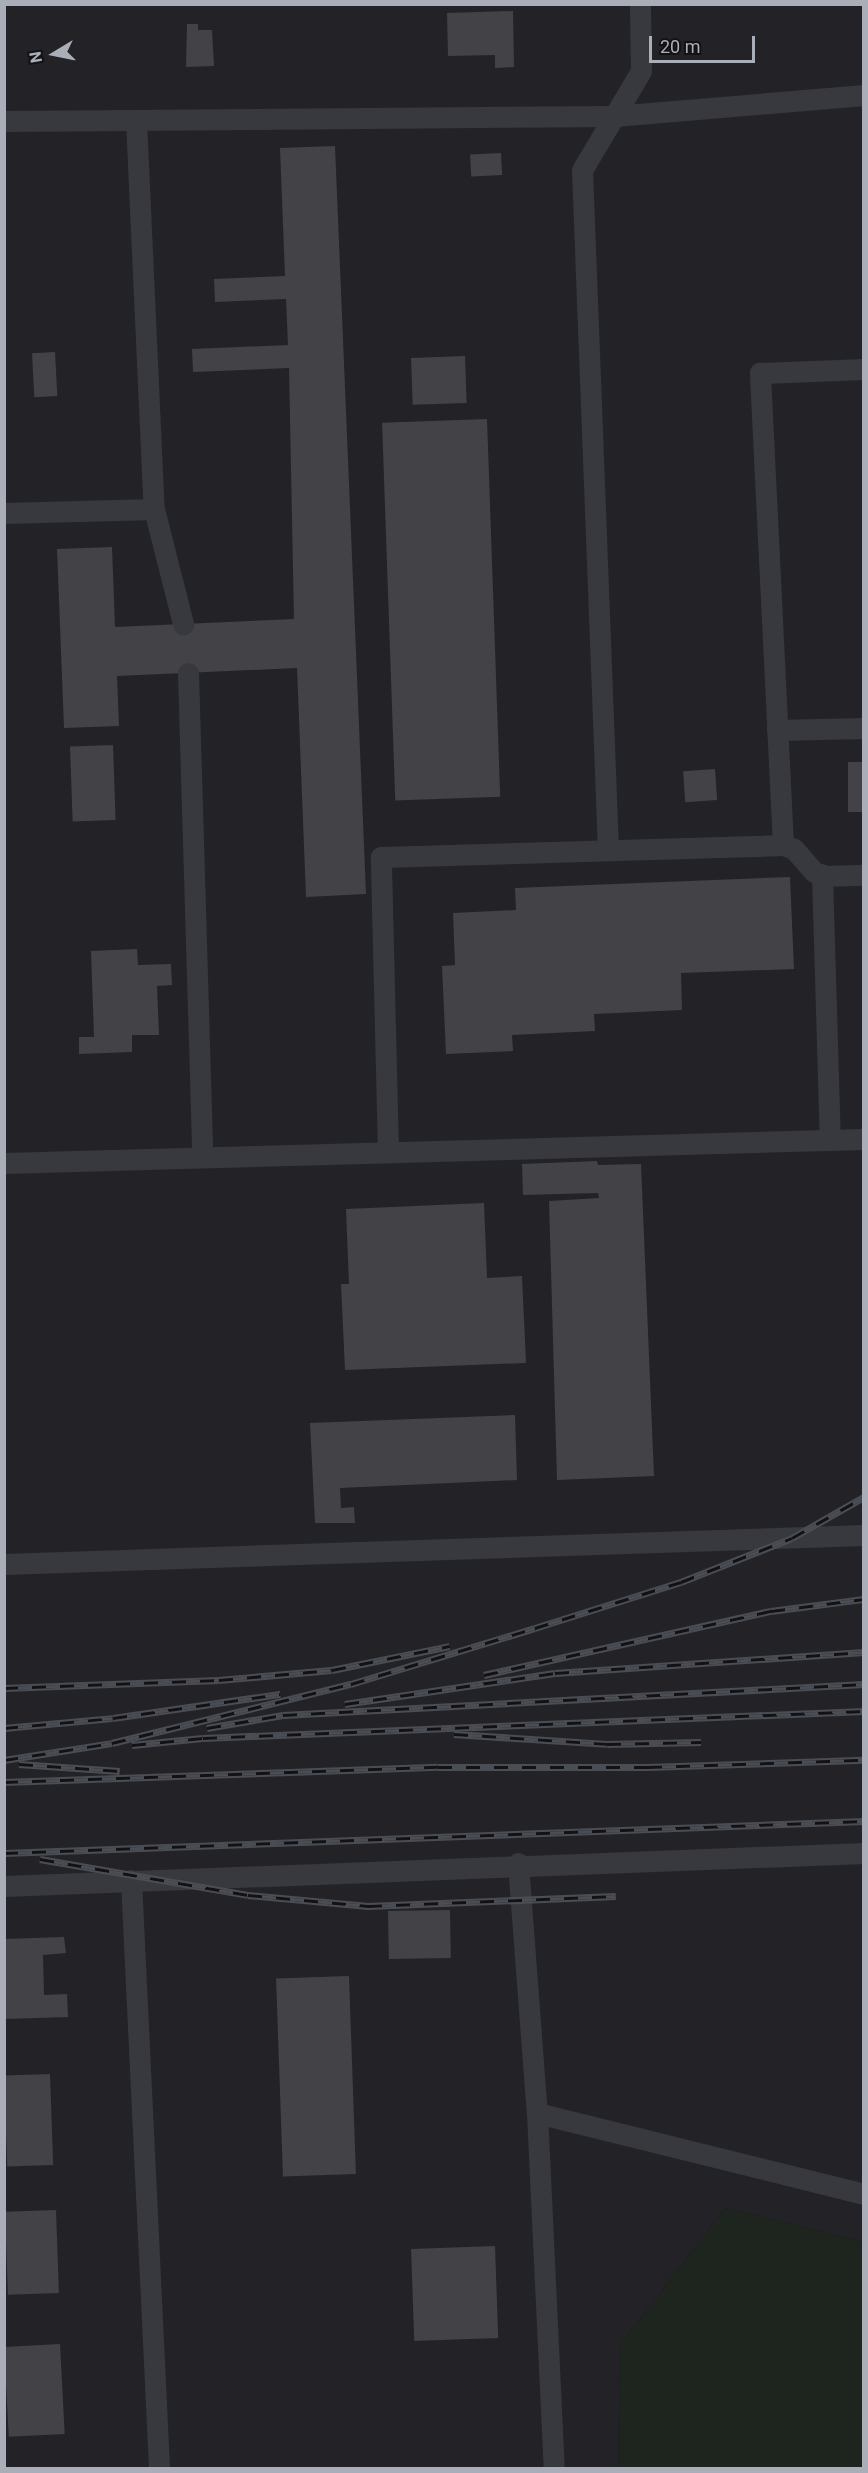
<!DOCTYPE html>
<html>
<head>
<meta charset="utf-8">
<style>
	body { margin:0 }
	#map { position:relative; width:868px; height:2473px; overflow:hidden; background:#17171a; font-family:Roboto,sans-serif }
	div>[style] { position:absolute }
	.built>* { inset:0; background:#232327 }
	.green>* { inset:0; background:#1d251e }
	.building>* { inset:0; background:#424247; transform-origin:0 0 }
	.service>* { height:21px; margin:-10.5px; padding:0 10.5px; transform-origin:10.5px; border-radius:10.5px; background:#38393f }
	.rail>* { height:7px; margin-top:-3.5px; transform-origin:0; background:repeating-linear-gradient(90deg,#121215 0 14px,#4b4d54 0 28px); box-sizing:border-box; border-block:2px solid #4b4d54 }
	span { translate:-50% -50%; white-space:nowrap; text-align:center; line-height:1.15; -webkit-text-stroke:4.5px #121215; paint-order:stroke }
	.frame { position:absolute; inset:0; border:6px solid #aaaeb9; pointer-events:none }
	.north { position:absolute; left:24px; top:24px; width:60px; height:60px; -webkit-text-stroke:4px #121215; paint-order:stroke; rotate:260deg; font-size:16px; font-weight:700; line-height:24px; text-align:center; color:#aaaeb9 }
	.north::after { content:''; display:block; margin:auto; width:21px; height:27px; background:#aaaeb9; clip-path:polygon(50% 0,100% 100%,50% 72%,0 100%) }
	.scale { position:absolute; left:649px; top:36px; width:106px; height:27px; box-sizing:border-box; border:3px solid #aaaeb9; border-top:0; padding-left:8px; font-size:18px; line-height:21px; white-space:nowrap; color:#aaaeb9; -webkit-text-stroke:4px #121215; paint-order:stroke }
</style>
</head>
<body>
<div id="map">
	<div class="built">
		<div style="clip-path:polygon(5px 5px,863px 5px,863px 2242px,725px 2208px,620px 2345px,618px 2468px,5px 2468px)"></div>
	</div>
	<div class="green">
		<div style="clip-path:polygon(725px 2208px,863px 2242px,863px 2468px,618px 2468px,620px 2345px)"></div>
	</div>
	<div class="building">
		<div style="clip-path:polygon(513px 11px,514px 67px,495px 68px,495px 55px,448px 56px,447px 13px)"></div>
		<div style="clip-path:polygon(187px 24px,198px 24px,198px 30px,212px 30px,214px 66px,186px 67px)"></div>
		<div style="clip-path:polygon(335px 146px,366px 894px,306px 897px,297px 668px,117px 676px,119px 726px,64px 728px,57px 549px,112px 547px,115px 627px,294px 619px,289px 368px,193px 372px,192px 349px,288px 345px,286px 299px,215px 302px,214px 279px,285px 276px,280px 148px)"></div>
		<div style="left:501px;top:153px;width:22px;height:31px;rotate:87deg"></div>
		<div style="left:55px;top:352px;width:44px;height:23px;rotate:87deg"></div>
		<div style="left:465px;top:356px;width:47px;height:54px;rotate:88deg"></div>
		<div style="left:487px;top:419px;width:378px;height:105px;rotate:88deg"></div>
		<div style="left:113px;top:745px;width:75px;height:43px;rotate:88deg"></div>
		<div style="left:864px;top:762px;width:50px;height:16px;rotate:90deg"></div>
		<div style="left:715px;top:769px;width:31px;height:32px;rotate:86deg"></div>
		<div style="clip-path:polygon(790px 877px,794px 969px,681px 973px,682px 1010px,594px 1014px,595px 1031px,512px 1035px,513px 1051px,446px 1054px,442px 966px,455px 965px,453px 913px,516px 910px,515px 888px)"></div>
		<div style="clip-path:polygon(137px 949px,138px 965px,171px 964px,172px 985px,157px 986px,159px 1035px,132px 1035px,132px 1052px,79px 1054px,79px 1037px,94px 1037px,91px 951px)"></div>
		<div style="clip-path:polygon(597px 1161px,598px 1165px,641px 1164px,654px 1476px,557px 1480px,549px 1201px,599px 1198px,598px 1193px,523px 1195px,522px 1164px)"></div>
		<div style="clip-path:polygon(484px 1203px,487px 1278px,522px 1276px,526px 1363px,345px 1370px,341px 1284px,349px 1284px,346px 1209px)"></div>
		<div style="clip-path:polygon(515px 1415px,517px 1480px,340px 1488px,341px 1508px,354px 1507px,355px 1523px,315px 1523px,310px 1423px)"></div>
		<div style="left:450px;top:1910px;width:48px;height:62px;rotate:89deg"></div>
		<div style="clip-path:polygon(64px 1937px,66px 1953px,43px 1955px,44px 1995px,67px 1994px,68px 2017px,4px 2019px,4px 1939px)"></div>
		<div style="left:349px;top:1976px;width:198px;height:73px;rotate:88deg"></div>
		<div style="left:50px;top:2074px;width:91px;height:46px;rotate:88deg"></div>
		<div style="left:56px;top:2210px;width:83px;height:51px;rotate:88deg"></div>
		<div style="left:495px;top:2246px;width:92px;height:84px;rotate:88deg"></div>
		<div style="left:60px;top:2344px;width:90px;height:56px;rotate:87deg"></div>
	</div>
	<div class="service">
		<div style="left:136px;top:120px;width:389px;rotate:87.4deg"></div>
		<div style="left:154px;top:509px;width:119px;rotate:75.8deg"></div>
		<div style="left:4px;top:121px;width:610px;rotate:-0.47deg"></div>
		<div style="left:614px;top:116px;width:251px;rotate:-4.8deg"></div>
		<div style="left:4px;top:513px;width:150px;rotate:-1.5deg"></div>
		<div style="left:188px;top:673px;width:484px;rotate:88.3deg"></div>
		<div style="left:777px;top:730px;width:87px;rotate:-1.3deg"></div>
		<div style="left:783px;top:845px;width:473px;rotate:-92.8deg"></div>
		<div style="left:760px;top:373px;width:104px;rotate:-2.2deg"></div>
		<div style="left:608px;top:850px;width:680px;rotate:-92.19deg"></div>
		<div style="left:582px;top:170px;width:115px;rotate:-59.2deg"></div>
		<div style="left:641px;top:71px;width:67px;rotate:-90.9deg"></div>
		<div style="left:822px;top:875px;width:265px;rotate:88.3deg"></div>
		<div style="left:388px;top:1152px;width:295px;rotate:-91.4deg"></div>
		<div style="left:381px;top:857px;width:402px;rotate:-1.7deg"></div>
		<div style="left:783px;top:845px;width:12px;rotate:20deg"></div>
		<div style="left:794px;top:849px;width:30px;rotate:49deg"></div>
		<div style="left:814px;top:872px;width:13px;rotate:18deg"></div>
		<div style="left:826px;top:876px;width:38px;rotate:-2deg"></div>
		<div style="left:4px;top:1163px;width:860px;rotate:-1.6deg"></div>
		<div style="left:4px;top:1564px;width:860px;rotate:-1.93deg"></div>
		<div style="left:518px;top:1863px;width:251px;rotate:85.7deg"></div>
		<div style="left:537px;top:2113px;width:355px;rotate:87.3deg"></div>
		<div style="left:131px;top:1880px;width:589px;rotate:87.27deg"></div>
		<div style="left:4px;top:1886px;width:861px;rotate:-2.2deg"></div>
		<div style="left:537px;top:2113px;width:337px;rotate:13.9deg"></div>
	</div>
	<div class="rail">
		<div style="left:484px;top:1675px;width:294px;rotate:-12.6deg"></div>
		<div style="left:771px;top:1611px;width:94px;rotate:-7.4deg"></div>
		<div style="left:4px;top:1688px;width:215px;rotate:-2.1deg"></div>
		<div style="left:219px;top:1680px;width:113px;rotate:-5.1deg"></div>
		<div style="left:332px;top:1670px;width:120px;rotate:-11.5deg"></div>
		<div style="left:345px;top:1704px;width:212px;rotate:-8.4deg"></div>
		<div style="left:555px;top:1673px;width:310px;rotate:-3.9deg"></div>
		<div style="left:4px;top:1728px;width:109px;rotate:-5.2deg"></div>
		<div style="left:113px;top:1718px;width:169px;rotate:-8.2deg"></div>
		<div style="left:207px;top:1728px;width:77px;rotate:-9.7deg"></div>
		<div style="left:283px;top:1715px;width:582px;rotate:-3.05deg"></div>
		<div style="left:454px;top:1734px;width:153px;rotate:3.7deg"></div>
		<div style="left:607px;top:1744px;width:94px;rotate:-1.2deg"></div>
		<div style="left:132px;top:1745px;width:71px;rotate:-5.6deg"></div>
		<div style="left:203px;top:1738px;width:662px;rotate:-2.34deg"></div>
		<div style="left:4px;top:1760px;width:109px;rotate:-8.9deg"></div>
		<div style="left:112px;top:1743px;width:246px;rotate:-13.9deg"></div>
		<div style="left:351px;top:1684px;width:192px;rotate:-16.9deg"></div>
		<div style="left:535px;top:1628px;width:153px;rotate:-17.5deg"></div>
		<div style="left:681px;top:1582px;width:119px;rotate:-21.6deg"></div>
		<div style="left:792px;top:1538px;width:83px;rotate:-29.7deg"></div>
		<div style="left:19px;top:1764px;width:101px;rotate:4deg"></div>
		<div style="left:4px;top:1782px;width:434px;rotate:-2deg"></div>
		<div style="left:438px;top:1767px;width:210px"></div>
		<div style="left:648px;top:1767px;width:216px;rotate:-1.9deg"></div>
		<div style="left:4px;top:1853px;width:861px;rotate:-2.13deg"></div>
		<div style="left:40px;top:1859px;width:211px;rotate:9.8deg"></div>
		<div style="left:248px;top:1895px;width:121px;rotate:5.2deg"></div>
		<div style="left:368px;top:1906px;width:248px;rotate:-2.3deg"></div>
	</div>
	<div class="frame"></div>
	<div class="north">N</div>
	<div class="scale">20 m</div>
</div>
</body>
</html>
